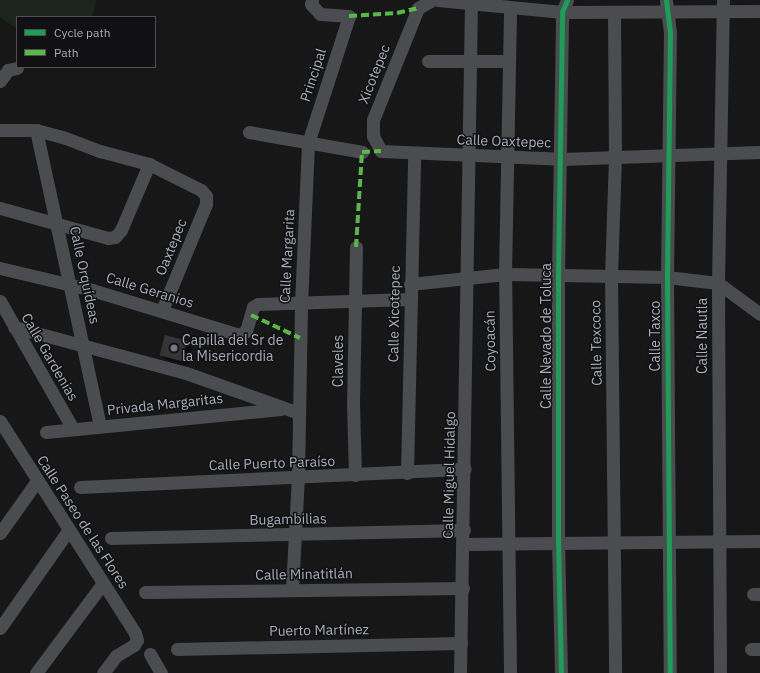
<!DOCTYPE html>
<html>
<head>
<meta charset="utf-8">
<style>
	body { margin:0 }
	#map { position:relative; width:760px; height:673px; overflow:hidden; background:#171717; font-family:"IBM Plex Sans",sans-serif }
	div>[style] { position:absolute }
	.green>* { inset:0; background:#1d241e }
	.shadow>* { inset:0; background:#0007 }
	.building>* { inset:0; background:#353536; transform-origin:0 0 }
	.minor>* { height:13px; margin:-6.5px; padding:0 6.5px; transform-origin:6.5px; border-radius:6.5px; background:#4b4c50 }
	.quiet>* { height:4px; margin-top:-2px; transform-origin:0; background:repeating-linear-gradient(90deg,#58b947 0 8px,transparent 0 12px) }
	.cycleway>* { height:5px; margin:-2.5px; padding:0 2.5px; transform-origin:2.5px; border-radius:2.5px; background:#1a9f57 }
	.dots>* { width:11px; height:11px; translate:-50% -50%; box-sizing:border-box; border:2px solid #111113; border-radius:50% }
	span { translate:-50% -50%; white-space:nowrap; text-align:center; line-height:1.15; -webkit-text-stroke:3px #111113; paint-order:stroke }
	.street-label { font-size:14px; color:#a8adb8 }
	.poi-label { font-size:14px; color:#a8adb8 }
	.left { translate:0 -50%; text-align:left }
	.legend { position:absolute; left:16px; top:16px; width:140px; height:52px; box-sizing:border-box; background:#111113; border:1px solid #4d4f55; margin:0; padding:5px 7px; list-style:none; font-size:12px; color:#a8adb8 }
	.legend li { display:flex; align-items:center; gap:8px; height:20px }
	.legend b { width:20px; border:1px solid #4d4f55 }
</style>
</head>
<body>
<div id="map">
	<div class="green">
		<div style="clip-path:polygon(0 0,96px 0,96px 1px,92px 17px,17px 17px,17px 29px,0 17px)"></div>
	</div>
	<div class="shadow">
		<div style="clip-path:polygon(187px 342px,192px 348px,187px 365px,167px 360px,161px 355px)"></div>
	</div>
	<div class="building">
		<div style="left:165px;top:335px;width:23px;height:21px;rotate:15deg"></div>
	</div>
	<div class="minor">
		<div style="left:432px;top:0;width:16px;rotate:150deg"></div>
		<div style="left:418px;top:8px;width:121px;rotate:111.9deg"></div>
		<div style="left:373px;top:120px;width:16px;rotate:90deg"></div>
		<div style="left:373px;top:136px;width:17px;rotate:62deg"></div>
		<div style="left:381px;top:151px;width:180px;rotate:2.5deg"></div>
		<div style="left:561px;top:159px;width:199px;rotate:-2deg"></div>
		<div style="left:438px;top:0;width:125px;rotate:5.5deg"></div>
		<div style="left:562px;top:12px;width:198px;rotate:-0.3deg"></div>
		<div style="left:666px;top:0;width:32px;rotate:83deg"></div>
		<div style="left:670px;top:32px;width:245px;rotate:90.7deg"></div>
		<div style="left:667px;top:277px;width:396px;rotate:89.6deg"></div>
		<div style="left:614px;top:13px;width:143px;rotate:89.6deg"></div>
		<div style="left:615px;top:156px;width:120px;rotate:91.9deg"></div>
		<div style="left:611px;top:276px;width:397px;rotate:89.4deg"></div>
		<div style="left:428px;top:61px;width:81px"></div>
		<div style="left:0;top:81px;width:14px;rotate:-54deg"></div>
		<div style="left:8px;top:70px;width:9px;rotate:-13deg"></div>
		<div style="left:0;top:130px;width:36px"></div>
		<div style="left:36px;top:130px;width:28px;rotate:15deg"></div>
		<div style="left:63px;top:137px;width:40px;rotate:21deg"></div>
		<div style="left:100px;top:151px;width:51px;rotate:14.9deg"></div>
		<div style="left:149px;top:164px;width:58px;rotate:26.6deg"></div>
		<div style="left:201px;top:190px;width:8px;rotate:50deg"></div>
		<div style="left:206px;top:196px;width:8px;rotate:90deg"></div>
		<div style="left:206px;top:204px;width:115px;rotate:112.5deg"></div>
		<div style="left:36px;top:130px;width:303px;rotate:77.8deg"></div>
		<div style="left:249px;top:132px;width:115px;rotate:10deg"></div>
		<div style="left:0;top:208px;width:112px;rotate:15.5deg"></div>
		<div style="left:108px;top:238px;width:7px;rotate:-8deg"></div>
		<div style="left:115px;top:237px;width:9px;rotate:-49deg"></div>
		<div style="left:121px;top:230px;width:72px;rotate:-67deg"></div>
		<div style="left:0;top:268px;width:95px;rotate:13.4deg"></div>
		<div style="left:92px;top:290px;width:154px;rotate:17deg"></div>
		<div style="left:239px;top:335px;width:8px;rotate:-30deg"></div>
		<div style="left:246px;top:331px;width:25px;rotate:-74deg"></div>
		<div style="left:253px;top:307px;width:6px;rotate:-31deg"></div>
		<div style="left:258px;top:304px;width:152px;rotate:-1.9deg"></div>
		<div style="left:410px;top:284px;width:96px;rotate:-6deg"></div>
		<div style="left:505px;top:274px;width:162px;rotate:1.1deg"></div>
		<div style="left:667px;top:277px;width:51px;rotate:6.7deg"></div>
		<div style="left:718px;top:283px;width:52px;rotate:36.4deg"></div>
		<div style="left:0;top:301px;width:147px;rotate:60.3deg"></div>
		<div style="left:14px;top:327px;width:178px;rotate:15deg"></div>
		<div style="left:186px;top:373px;width:120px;rotate:19.5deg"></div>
		<div style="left:0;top:421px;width:251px;rotate:57.5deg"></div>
		<div style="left:135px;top:633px;width:7px;rotate:74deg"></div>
		<div style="left:137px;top:640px;width:6px;rotate:121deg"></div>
		<div style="left:134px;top:645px;width:21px;rotate:149deg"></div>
		<div style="left:116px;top:656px;width:21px;rotate:127deg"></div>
		<div style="left:46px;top:432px;width:236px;rotate:-5.6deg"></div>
		<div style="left:407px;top:473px;width:319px;rotate:-88.7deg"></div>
		<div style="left:355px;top:475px;width:70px;rotate:-91.6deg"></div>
		<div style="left:353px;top:405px;width:158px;rotate:-88.9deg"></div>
		<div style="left:80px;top:487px;width:385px;rotate:-2.7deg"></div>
		<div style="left:0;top:533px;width:64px;rotate:-54.6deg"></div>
		<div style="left:111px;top:538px;width:353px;rotate:-1.3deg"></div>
		<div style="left:464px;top:544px;width:296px;rotate:-0.6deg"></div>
		<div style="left:292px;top:590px;width:113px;rotate:-87deg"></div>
		<div style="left:298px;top:477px;width:173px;rotate:-89deg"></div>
		<div style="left:301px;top:304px;width:161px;rotate:-87.5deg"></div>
		<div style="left:308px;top:143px;width:133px;rotate:-72.1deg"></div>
		<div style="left:349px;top:16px;width:29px;rotate:-176deg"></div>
		<div style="left:320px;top:14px;width:13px;rotate:-132deg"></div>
		<div style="left:311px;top:4px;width:4px;rotate:-76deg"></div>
		<div style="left:145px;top:592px;width:318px;rotate:-0.7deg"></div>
		<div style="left:753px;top:594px;width:7px"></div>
		<div style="left:0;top:628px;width:118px;rotate:-55deg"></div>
		<div style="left:177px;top:649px;width:284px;rotate:-1.2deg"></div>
		<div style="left:751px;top:649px;width:9px"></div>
		<div style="left:150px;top:654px;width:22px;rotate:60deg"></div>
		<div style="left:36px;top:673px;width:112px;rotate:-53.3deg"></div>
		<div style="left:460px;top:673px;width:668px;rotate:-89.06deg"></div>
		<div style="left:510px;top:673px;width:399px;rotate:-90.7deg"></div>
		<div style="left:505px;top:274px;width:266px;rotate:-88.9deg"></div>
		<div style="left:561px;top:673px;width:130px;rotate:-91.3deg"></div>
		<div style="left:558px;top:543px;width:269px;rotate:-90deg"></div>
		<div style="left:558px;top:274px;width:262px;rotate:-89.1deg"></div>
		<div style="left:562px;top:12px;width:13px;rotate:-67deg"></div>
		<div style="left:720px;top:673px;width:390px;rotate:-90.3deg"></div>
		<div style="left:718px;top:283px;width:283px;rotate:-89deg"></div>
	</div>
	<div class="quiet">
		<div style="left:349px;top:16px;width:48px;rotate:-3.6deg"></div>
		<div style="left:397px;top:13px;width:22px;rotate:-13deg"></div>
		<div style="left:356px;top:247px;width:95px;rotate:-86.4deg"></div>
		<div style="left:362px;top:152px;width:19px;rotate:-3deg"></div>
		<div style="left:251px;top:315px;width:54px;rotate:25.1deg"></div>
	</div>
	<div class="cycleway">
		<div style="left:666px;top:0;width:32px;rotate:83deg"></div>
		<div style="left:670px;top:32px;width:245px;rotate:90.7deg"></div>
		<div style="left:667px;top:277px;width:396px;rotate:89.6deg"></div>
		<div style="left:561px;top:673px;width:130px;rotate:-91.3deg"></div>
		<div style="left:558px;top:543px;width:269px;rotate:-90deg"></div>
		<div style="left:558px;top:274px;width:262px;rotate:-89.1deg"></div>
		<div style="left:562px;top:12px;width:13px;rotate:-67deg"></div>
	</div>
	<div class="dots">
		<div style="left:174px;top:348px;background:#757880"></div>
	</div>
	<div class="street-label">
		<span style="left:374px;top:74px;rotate:-68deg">Xicotepec</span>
		<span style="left:313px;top:75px;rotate:-72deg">Principal</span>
		<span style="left:504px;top:141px;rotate:2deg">Calle Oaxtepec</span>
		<span style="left:171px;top:247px;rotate:-68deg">Oaxtepec</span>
		<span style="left:287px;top:256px;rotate:-87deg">Calle Margarita</span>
		<span style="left:85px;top:275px;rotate:78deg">Calle Orquídeas</span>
		<span style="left:150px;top:290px;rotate:17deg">Calle Geranios</span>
		<span style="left:394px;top:314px;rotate:-89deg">Calle Xicotepec</span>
		<span style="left:546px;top:336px;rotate:-90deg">Calle Nevado de Toluca</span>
		<span style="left:655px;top:336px;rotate:-90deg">Calle Taxco</span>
		<span style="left:702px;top:336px;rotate:-90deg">Calle Nautla</span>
		<span style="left:490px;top:341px;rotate:-91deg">Coyoacán</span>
		<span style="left:596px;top:343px;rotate:-91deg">Calle Texcoco</span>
		<span style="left:50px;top:357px;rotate:60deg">Calle Gardenias</span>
		<span style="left:338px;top:361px;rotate:-90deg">Claveles</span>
		<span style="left:165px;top:404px;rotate:-6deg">Privada Margaritas</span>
		<span style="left:272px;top:463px;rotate:-2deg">Calle Puerto Paraíso</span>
		<span style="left:449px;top:475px;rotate:-89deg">Calle Miguel Hidalgo</span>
		<span style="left:288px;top:519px;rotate:-1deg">Bugambilias</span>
		<span style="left:83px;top:522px;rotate:57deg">Calle Paseo de las Flores</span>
		<span style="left:304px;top:574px;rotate:-1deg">Calle Minatitlán</span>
		<span style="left:319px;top:630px;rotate:-1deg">Puerto Martínez</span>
	</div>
	<div class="poi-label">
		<span class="left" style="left:182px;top:348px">Capilla del Sr de<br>la Misericordia</span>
	</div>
	<ul class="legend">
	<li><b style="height:5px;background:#1a9f57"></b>Cycle path</li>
	<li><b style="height:5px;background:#58b947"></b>Path</li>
	</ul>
</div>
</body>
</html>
